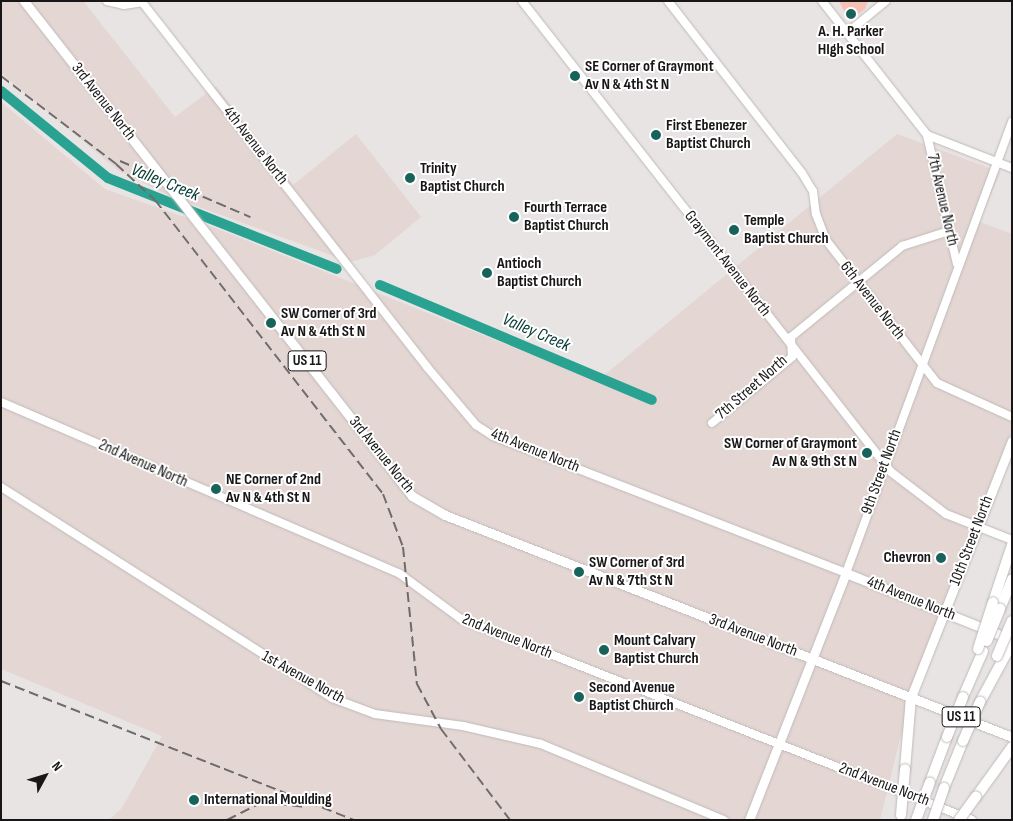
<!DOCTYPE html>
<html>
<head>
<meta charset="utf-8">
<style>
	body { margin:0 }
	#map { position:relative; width:1013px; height:821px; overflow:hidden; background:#e8e4e3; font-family:"Sofia Sans Condensed",sans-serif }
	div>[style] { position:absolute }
	.built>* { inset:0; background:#e3d6d3 }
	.green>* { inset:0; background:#f7c2b6 }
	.river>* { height:10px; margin:-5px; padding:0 5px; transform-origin:5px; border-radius:5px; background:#2aa292 }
	.roads { filter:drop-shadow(0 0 1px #bfbab9) drop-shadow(0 0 1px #bfbab9) }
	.secondary>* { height:8px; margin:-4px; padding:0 4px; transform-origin:4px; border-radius:4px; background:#fff }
	.primary>* { height:9px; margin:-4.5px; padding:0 4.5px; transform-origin:4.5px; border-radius:4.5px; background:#fff }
	.highway>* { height:10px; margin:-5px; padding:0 5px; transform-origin:5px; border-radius:5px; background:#fff }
	.rail>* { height:2px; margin-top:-1px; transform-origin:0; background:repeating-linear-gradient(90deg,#6e6b6b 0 10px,transparent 0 15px) }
	.bridges { filter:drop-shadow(0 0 1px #bfbab9) drop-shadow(0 0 1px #bfbab9) }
	.highway-bridge>* { height:10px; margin:-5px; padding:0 5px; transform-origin:5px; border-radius:5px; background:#fff }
	.dots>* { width:14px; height:14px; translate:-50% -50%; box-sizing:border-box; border:2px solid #fff; border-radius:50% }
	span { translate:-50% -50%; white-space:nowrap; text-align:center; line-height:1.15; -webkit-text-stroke:4px #fff; paint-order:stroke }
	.shield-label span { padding:1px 4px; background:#fff; border:1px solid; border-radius:4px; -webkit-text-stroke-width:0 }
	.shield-label { font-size:15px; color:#181616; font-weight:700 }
	.poi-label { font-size:16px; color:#181616; font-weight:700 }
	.left { translate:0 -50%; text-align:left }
	.right { translate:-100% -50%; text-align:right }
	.street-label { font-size:16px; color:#181616 }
	.water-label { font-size:18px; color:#053b34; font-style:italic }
	.frame { position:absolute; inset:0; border:2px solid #181616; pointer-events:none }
	.north { position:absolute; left:20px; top:751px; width:50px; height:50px; -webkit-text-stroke:4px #fff; paint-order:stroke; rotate:51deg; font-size:14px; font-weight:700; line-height:20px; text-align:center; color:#181616 }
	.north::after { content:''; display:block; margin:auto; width:18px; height:22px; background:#181616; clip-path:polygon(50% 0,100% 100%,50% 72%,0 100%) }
</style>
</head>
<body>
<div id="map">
	<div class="built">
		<div style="clip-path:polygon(1px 1px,83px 1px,175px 117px,216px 86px,293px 185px,356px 134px,421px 217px,375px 255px,350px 262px,172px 197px,119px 171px,1px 73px)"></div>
		<div style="clip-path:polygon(1px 102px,105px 189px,218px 229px,597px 381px,897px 134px,1000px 172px,980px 222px,1012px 234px,1012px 432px,900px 739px,880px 820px,109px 820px,122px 808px,162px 736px,1px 669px)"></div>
	</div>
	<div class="green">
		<div style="clip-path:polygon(839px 1px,868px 1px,865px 9px,849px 21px)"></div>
	</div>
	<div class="river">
		<div style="left:1px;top:91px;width:138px;rotate:39.1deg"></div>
		<div style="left:108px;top:178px;width:246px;rotate:21.7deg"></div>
		<div style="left:380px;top:285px;width:295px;rotate:22.9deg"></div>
	</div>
	<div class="roads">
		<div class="secondary">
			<div style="left:107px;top:1px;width:17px;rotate:13deg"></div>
			<div style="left:124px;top:5px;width:18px;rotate:-9deg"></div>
			<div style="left:142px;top:2px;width:463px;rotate:52deg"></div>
			<div style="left:427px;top:367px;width:76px;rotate:49.8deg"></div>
			<div style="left:476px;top:425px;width:20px;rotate:33deg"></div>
			<div style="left:493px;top:436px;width:379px;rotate:21.2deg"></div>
			<div style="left:846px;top:573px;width:481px;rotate:-69.8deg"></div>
			<div style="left:522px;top:1px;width:598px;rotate:51.92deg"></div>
			<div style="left:891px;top:472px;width:69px;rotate:37.4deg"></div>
			<div style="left:946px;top:514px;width:71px;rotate:21.5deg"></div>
			<div style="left:668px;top:1px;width:218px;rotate:52.1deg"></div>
			<div style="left:802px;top:173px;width:21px;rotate:59deg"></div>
			<div style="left:813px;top:191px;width:23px;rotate:83deg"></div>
			<div style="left:816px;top:214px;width:28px;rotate:69deg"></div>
			<div style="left:826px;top:240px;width:181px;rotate:52.2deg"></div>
			<div style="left:937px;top:383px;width:82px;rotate:24.4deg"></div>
			<div style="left:822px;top:1px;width:170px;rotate:51.9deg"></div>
			<div style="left:927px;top:135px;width:91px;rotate:21.2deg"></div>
			<div style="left:847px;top:33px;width:50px;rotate:-39.4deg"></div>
			<div style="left:927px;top:135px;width:132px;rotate:76.9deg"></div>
			<div style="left:1px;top:402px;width:434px;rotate:23.3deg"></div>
			<div style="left:400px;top:574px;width:76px;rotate:36.4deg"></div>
			<div style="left:461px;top:619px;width:549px;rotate:21.47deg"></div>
			<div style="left:712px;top:423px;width:104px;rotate:-39.5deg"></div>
			<div style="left:792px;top:357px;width:20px;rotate:-93deg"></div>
			<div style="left:791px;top:337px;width:144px;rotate:-39.3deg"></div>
			<div style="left:902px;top:246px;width:49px;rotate:-17.7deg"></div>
			<div style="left:1px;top:487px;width:393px;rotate:32.5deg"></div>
			<div style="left:332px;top:698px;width:46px;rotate:20.4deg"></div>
			<div style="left:375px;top:714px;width:89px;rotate:7.8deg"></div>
			<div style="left:463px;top:726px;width:80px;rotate:13deg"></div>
			<div style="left:541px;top:744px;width:198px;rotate:22.6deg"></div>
		</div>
		<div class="primary">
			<div style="left:24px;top:1px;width:629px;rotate:51.91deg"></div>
			<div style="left:412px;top:496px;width:38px;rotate:30deg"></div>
			<div style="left:445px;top:515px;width:609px;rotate:21.38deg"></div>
			<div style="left:911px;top:697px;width:275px;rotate:-68.5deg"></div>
			<div style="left:749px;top:820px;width:265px;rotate:-68.6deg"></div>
			<div style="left:846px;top:573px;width:177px;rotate:21.9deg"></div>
		</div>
		<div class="highway">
			<div style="left:993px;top:602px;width:60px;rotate:-71.6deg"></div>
			<div style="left:1000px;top:609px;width:32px;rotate:-68deg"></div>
			<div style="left:963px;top:697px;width:50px;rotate:-66.5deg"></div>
			<div style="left:980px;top:702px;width:67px;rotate:-61.5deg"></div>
			<div style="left:905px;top:769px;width:72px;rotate:-85.2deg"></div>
			<div style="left:930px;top:782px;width:48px;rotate:-69.3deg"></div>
			<div style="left:944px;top:788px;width:51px;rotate:-68deg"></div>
			<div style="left:976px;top:797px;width:62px;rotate:-54.2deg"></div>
		</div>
	</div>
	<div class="rail">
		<div style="left:1px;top:76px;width:145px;rotate:37.4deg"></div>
		<div style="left:116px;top:164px;width:53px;rotate:42.7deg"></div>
		<div style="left:155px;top:200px;width:372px;rotate:52.2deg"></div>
		<div style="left:383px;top:494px;width:57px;rotate:69.3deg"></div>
		<div style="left:403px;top:547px;width:138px;rotate:84.2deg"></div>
		<div style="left:417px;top:684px;width:51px;rotate:61.9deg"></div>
		<div style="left:441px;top:729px;width:114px;rotate:52.8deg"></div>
		<div style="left:120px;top:161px;width:142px;rotate:23.3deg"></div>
		<div style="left:1px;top:681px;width:379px;rotate:21.5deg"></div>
		<div style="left:227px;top:820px;width:39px;rotate:-27deg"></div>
		<div style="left:262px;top:802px;width:44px;rotate:6.5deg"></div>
	</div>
	<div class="bridges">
		<div class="highway-bridge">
			<div style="left:987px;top:641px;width:35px;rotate:-68deg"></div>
			<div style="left:978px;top:649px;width:49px;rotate:-72.3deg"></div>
			<div style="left:997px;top:656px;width:38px;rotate:-67deg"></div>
			<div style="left:947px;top:737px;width:43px;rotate:-68.2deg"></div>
			<div style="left:963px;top:741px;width:43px;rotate:-66.4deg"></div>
			<div style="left:901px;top:815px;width:46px;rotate:-85deg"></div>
			<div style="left:916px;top:820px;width:40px;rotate:-69.8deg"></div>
			<div style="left:933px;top:820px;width:34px;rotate:-71deg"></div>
			<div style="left:959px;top:820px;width:29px;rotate:-54deg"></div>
		</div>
	</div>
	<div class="dots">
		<div style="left:851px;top:14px;background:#186359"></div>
		<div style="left:575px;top:76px;background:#186359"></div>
		<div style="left:656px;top:135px;background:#186359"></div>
		<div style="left:410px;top:178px;background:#186359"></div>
		<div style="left:514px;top:217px;background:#186359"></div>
		<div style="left:734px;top:230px;background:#186359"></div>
		<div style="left:487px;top:273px;background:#186359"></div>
		<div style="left:271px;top:323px;background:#186359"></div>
		<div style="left:867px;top:453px;background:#186359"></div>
		<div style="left:216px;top:489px;background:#186359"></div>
		<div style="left:941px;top:558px;background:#186359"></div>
		<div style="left:579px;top:572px;background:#186359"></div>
		<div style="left:604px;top:650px;background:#186359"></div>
		<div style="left:579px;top:697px;background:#186359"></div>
		<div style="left:194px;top:800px;background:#186359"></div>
	</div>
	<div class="shield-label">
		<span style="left:307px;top:361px">US 11</span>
		<span style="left:961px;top:717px">US 11</span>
	</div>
	<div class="poi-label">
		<span style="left:851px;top:41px">A. H. Parker<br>HIgh School</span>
		<span class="left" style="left:585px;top:76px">SE Corner of Graymont<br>Av N &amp; 4th St N</span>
		<span class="left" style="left:666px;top:135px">First Ebenezer<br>Baptist Church</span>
		<span class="left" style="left:420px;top:178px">Trinity<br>Baptist Church</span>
		<span class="left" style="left:524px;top:217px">Fourth Terrace<br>Baptist Church</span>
		<span class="left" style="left:744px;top:230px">Temple<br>Baptist Church</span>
		<span class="left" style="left:497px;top:273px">Antioch<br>Baptist Church</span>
		<span class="left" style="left:281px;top:323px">SW Corner of 3rd<br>Av N &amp; 4th St N</span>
		<span class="right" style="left:857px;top:453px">SW Corner of Graymont<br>Av N &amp; 9th St N</span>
		<span class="left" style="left:226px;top:489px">NE Corner of 2nd<br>Av N &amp; 4th St N</span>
		<span class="right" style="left:931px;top:558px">Chevron</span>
		<span class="left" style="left:589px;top:572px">SW Corner of 3rd<br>Av N &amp; 7th St N</span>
		<span class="left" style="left:614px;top:650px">Mount Calvary<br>Baptist Church</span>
		<span class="left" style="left:589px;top:697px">Second Avenue<br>Baptist Church</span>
		<span class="left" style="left:204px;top:800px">International Moulding</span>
	</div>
	<div class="street-label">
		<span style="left:103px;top:102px;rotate:52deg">3rd Avenue North</span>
		<span style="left:255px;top:146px;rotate:52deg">4th Avenue North</span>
		<span style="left:942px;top:200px;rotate:77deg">7th Avenue North</span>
		<span style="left:727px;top:264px;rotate:52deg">Graymont Avenue North</span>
		<span style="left:872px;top:301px;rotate:52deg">6th Avenue North</span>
		<span style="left:752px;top:388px;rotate:-41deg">7th Street North</span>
		<span style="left:535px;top:451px;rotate:22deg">4th Avenue North</span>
		<span style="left:381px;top:455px;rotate:51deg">3rd Avenue North</span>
		<span style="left:143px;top:464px;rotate:24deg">2nd Avenue North</span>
		<span style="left:882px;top:472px;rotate:-70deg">9th Street North</span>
		<span style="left:972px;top:541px;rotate:-69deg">10th Street North</span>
		<span style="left:911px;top:599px;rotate:22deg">4th Avenue North</span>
		<span style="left:753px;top:636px;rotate:21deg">3rd Avenue North</span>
		<span style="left:507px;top:637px;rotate:22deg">2nd Avenue North</span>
		<span style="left:303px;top:678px;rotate:29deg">1st Avenue North</span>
		<span style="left:884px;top:785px;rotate:21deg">2nd Avenue North</span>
	</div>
	<div class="water-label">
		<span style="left:165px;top:183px;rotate:22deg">Valley Creek</span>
		<span style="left:536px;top:333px;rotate:23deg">Valley Creek</span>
	</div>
	<div class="frame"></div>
	<div class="north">N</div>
</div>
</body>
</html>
